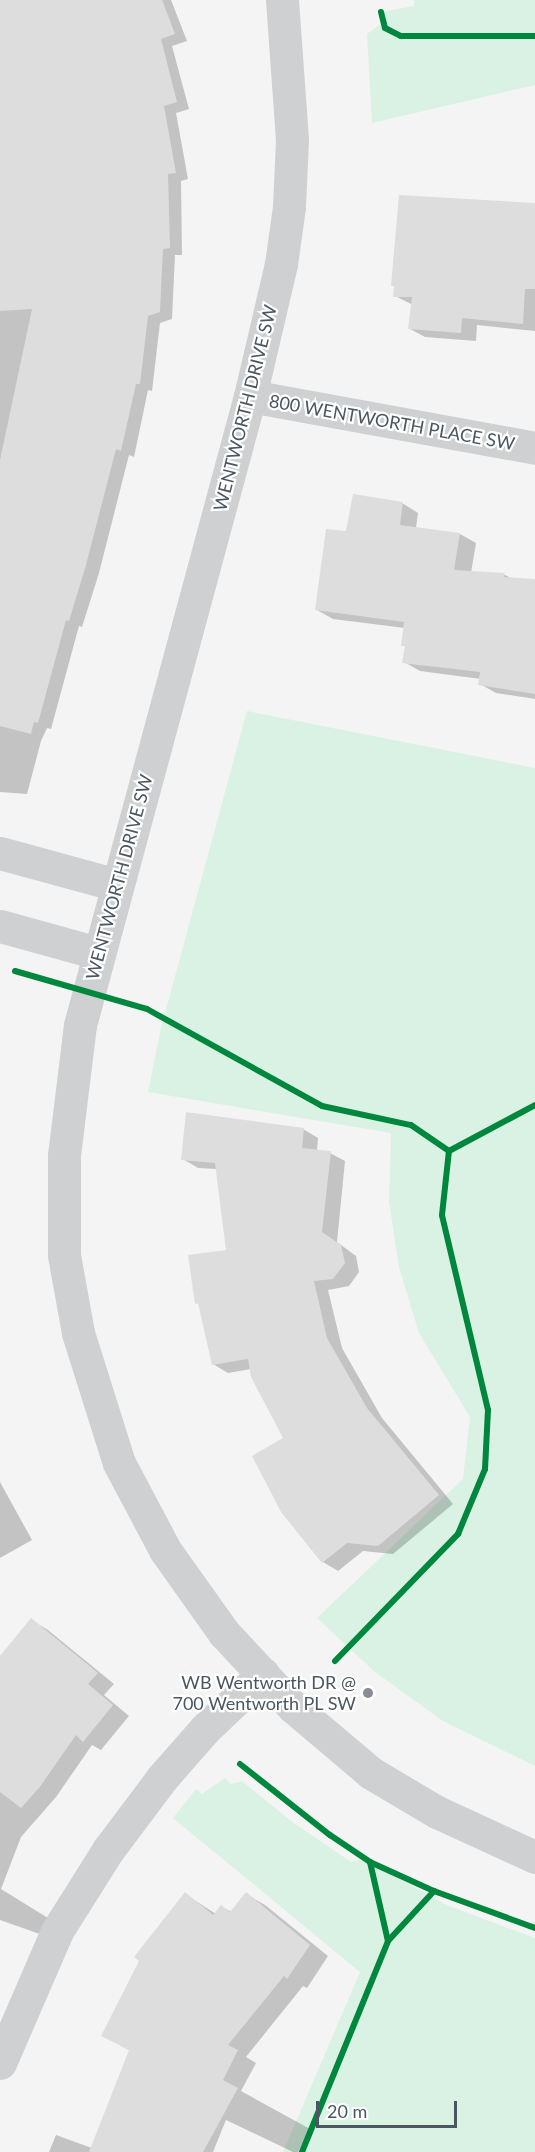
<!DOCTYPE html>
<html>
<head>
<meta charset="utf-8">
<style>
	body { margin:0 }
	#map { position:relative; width:535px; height:2152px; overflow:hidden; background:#f4f4f4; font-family:Lato,sans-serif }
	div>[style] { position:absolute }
	.green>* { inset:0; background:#d9f2e3 }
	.shadow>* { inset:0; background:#0003 }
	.building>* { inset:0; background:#ddddde }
	.minor>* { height:33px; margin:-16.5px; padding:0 16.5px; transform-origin:16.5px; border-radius:16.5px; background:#ced0d2 }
	.tertiary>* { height:33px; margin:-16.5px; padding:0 16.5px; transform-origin:16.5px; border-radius:16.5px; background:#ced0d2 }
	.cycleway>* { height:6px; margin:-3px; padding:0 3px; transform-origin:3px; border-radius:3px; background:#00873e }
	.dots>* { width:16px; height:16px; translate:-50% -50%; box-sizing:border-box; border:3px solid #fff; border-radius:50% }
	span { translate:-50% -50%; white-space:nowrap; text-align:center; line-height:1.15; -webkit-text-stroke:4.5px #fff; paint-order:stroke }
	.street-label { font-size:18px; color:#4a5661 }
	.poi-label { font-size:18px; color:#4a5661 }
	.right { translate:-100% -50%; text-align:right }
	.scale { position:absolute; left:316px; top:2101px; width:141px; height:27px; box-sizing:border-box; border:3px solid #4a5661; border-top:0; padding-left:8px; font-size:18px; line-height:21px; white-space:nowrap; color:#4a5661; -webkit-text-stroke:4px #fff; paint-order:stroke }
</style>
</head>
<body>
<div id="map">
	<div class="green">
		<div style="clip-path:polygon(414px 0,535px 0,535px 85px,372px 123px,367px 34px,382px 23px,381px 16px,386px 11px,414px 6px)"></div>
		<div style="clip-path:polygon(247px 711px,535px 768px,535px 1766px,443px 1721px,375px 1672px,317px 1618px,463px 1479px,470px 1417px,419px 1333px,399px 1267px,389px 1201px,391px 1133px,148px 1092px,161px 1028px)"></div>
		<div style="clip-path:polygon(225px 1778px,231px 1784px,242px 1781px,291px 1821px,351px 1862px,363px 1859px,449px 1906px,535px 1938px,535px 2152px,283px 2152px,360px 1972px,173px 1818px,196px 1789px,202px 1794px)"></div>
	</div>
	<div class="shadow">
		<div style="clip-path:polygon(0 0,171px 0,187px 41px,172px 46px,189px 109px,176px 113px,188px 179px,181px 181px,182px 255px,175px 255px,172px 319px,160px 323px,152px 391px,148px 390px,134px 457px,129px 455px,99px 573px,82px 627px,79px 626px,51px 729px,47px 728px,41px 741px,27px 794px,0 792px)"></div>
		<div style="clip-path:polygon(535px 206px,535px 331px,477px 325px,476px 341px,425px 337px,410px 329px,413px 305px,395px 296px)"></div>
		<div style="clip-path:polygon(402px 503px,418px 513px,416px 528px,460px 534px,476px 543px,471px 573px,505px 575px,513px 579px,535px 581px,535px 699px,496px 693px,480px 684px,481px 679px,420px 671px,404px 662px,407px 647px,402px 645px,405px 628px,333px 619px,317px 610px,347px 533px)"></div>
		<div style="clip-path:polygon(303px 1129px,318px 1138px,317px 1151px,330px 1153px,345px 1161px,337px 1242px,356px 1256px,359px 1272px,349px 1286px,328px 1290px,342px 1348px,382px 1418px,453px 1504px,393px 1554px,363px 1551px,338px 1571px,323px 1562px,285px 1438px,251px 1369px,228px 1373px,213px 1364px,199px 1304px,197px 1303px,227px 1251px,217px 1169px,198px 1168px,183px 1159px)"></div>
		<div style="clip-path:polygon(0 1482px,32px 1540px,0 1558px)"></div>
		<div style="clip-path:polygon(31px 1620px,48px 1630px,114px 1684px,104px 1695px,129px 1716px,101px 1750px,92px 1745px,56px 1797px,21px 1837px,1px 1889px,61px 1926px,54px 1939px,0 1920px,0 1658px)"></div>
		<div style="clip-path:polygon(185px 1894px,216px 1914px,222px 1907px,232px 1912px,246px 1894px,265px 1905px,328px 1956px,307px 1988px,303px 1986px,246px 2057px,256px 2063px,241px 2091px,310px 2129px,298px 2152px,293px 2152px,226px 2120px,213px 2152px,49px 2152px,56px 2135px,92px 2148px,131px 2051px,103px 2036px)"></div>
	</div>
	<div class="building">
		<div style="clip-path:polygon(0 0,162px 0,175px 34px,161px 39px,177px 102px,164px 106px,176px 173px,168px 174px,170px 248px,163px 249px,160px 312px,148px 316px,140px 384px,136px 384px,121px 451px,116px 449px,86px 565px,69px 621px,66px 620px,38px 723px,34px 722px,31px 734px,0 726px,0 460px,32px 309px,0 311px)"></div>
		<div style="clip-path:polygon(399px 195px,535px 203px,535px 289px,525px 289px,523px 324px,462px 318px,461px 333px,408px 329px,412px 297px,393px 297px,394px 286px,391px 286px)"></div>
		<div style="clip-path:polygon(353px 494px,403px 502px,400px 525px,460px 533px,454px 570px,505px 573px,504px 577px,535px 579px,535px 694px,478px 685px,480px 672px,402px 663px,405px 646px,401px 646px,404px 622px,315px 610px,326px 529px,346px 531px)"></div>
		<div style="clip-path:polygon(186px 1112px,304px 1128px,302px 1148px,331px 1151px,322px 1232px,341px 1245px,345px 1263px,333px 1279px,314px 1281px,327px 1338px,367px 1408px,439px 1495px,378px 1546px,347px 1543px,322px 1563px,281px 1512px,252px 1456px,283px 1438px,251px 1377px,248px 1359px,212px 1365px,198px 1303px,195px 1304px,188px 1255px,226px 1250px,215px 1163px,181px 1160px)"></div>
		<div style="clip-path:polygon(31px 1618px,98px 1673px,88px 1684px,113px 1705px,83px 1742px,76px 1735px,39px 1788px,21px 1808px,0 1792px,0 1656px)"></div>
		<div style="clip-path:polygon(185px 1892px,213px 1915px,221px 1905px,230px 1912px,246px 1892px,310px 1945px,287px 1979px,284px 1976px,228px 2045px,238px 2050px,223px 2080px,238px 2088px,203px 2152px,89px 2152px,129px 2050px,101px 2036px,139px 1961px,134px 1957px)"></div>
	</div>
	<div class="minor">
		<div style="left:250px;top:396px;width:290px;rotate:10.3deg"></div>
		<div style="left:0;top:853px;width:121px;rotate:15.3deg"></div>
		<div style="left:0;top:926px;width:102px;rotate:15.4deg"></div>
		<div style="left:0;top:2063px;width:144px;rotate:-66.6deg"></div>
		<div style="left:57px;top:1931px;width:96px;rotate:-57.8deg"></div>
		<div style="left:108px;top:1850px;width:90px;rotate:-53.1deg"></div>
		<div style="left:162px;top:1778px;width:65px;rotate:-48.7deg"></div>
		<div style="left:205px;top:1729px;width:80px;rotate:-43.5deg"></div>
	</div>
	<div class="tertiary">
		<div style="left:282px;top:0;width:140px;rotate:85.9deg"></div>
		<div style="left:292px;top:140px;width:67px;rotate:92.6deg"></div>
		<div style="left:289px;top:207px;width:58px;rotate:98deg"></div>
		<div style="left:281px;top:264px;width:136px;rotate:103.2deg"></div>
		<div style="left:250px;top:396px;width:652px;rotate:105.12deg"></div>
		<div style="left:80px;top:1025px;width:132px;rotate:97deg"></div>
		<div style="left:64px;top:1156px;width:99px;rotate:90deg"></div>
		<div style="left:64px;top:1255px;width:79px;rotate:79.8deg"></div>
		<div style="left:78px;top:1333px;width:136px;rotate:72.5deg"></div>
		<div style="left:119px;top:1463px;width:98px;rotate:62.1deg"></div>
		<div style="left:165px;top:1550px;width:102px;rotate:54.6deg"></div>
		<div style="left:224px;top:1633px;width:101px;rotate:47deg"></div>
		<div style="left:293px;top:1707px;width:102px;rotate:40.2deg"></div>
		<div style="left:371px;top:1773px;width:77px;rotate:30.6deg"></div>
		<div style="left:437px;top:1812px;width:108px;rotate:24.7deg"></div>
	</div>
	<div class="cycleway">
		<div style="left:381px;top:12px;width:16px;rotate:76deg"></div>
		<div style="left:385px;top:28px;width:18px;rotate:27deg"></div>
		<div style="left:401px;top:36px;width:134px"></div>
		<div style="left:15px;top:971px;width:137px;rotate:16.1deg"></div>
		<div style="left:147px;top:1009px;width:200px;rotate:29deg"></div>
		<div style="left:322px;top:1106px;width:91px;rotate:12.1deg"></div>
		<div style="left:411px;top:1125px;width:46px;rotate:34.4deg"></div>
		<div style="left:335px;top:1661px;width:177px;rotate:-45.9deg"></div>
		<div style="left:458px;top:1534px;width:70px;rotate:-67.4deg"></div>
		<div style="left:485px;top:1469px;width:59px;rotate:-87.1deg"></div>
		<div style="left:488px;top:1410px;width:200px;rotate:-103.3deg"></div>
		<div style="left:442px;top:1215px;width:64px;rotate:-83.8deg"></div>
		<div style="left:449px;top:1151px;width:98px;rotate:-28.1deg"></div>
		<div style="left:240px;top:1764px;width:115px;rotate:38.3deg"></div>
		<div style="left:330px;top:1835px;width:48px;rotate:34deg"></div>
		<div style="left:370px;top:1862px;width:81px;rotate:77.2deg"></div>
		<div style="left:370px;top:1862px;width:70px;rotate:24.4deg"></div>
		<div style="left:434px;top:1891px;width:108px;rotate:20.1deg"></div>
		<div style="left:302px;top:2152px;width:228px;rotate:-67.8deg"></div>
		<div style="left:388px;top:1941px;width:68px;rotate:-47.4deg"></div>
	</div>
	<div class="dots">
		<div style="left:368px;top:1693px;background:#868d94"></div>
	</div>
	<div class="street-label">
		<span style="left:245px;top:408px;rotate:-76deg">WENTWORTH DRIVE SW</span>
		<span style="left:392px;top:422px;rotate:10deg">800 WENTWORTH PLACE SW</span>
		<span style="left:119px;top:877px;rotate:-75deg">WENTWORTH DRIVE SW</span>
	</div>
	<div class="poi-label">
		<span class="right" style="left:356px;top:1693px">WB Wentworth DR @<br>700 Wentworth PL SW</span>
	</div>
	<div class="scale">20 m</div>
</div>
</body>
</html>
